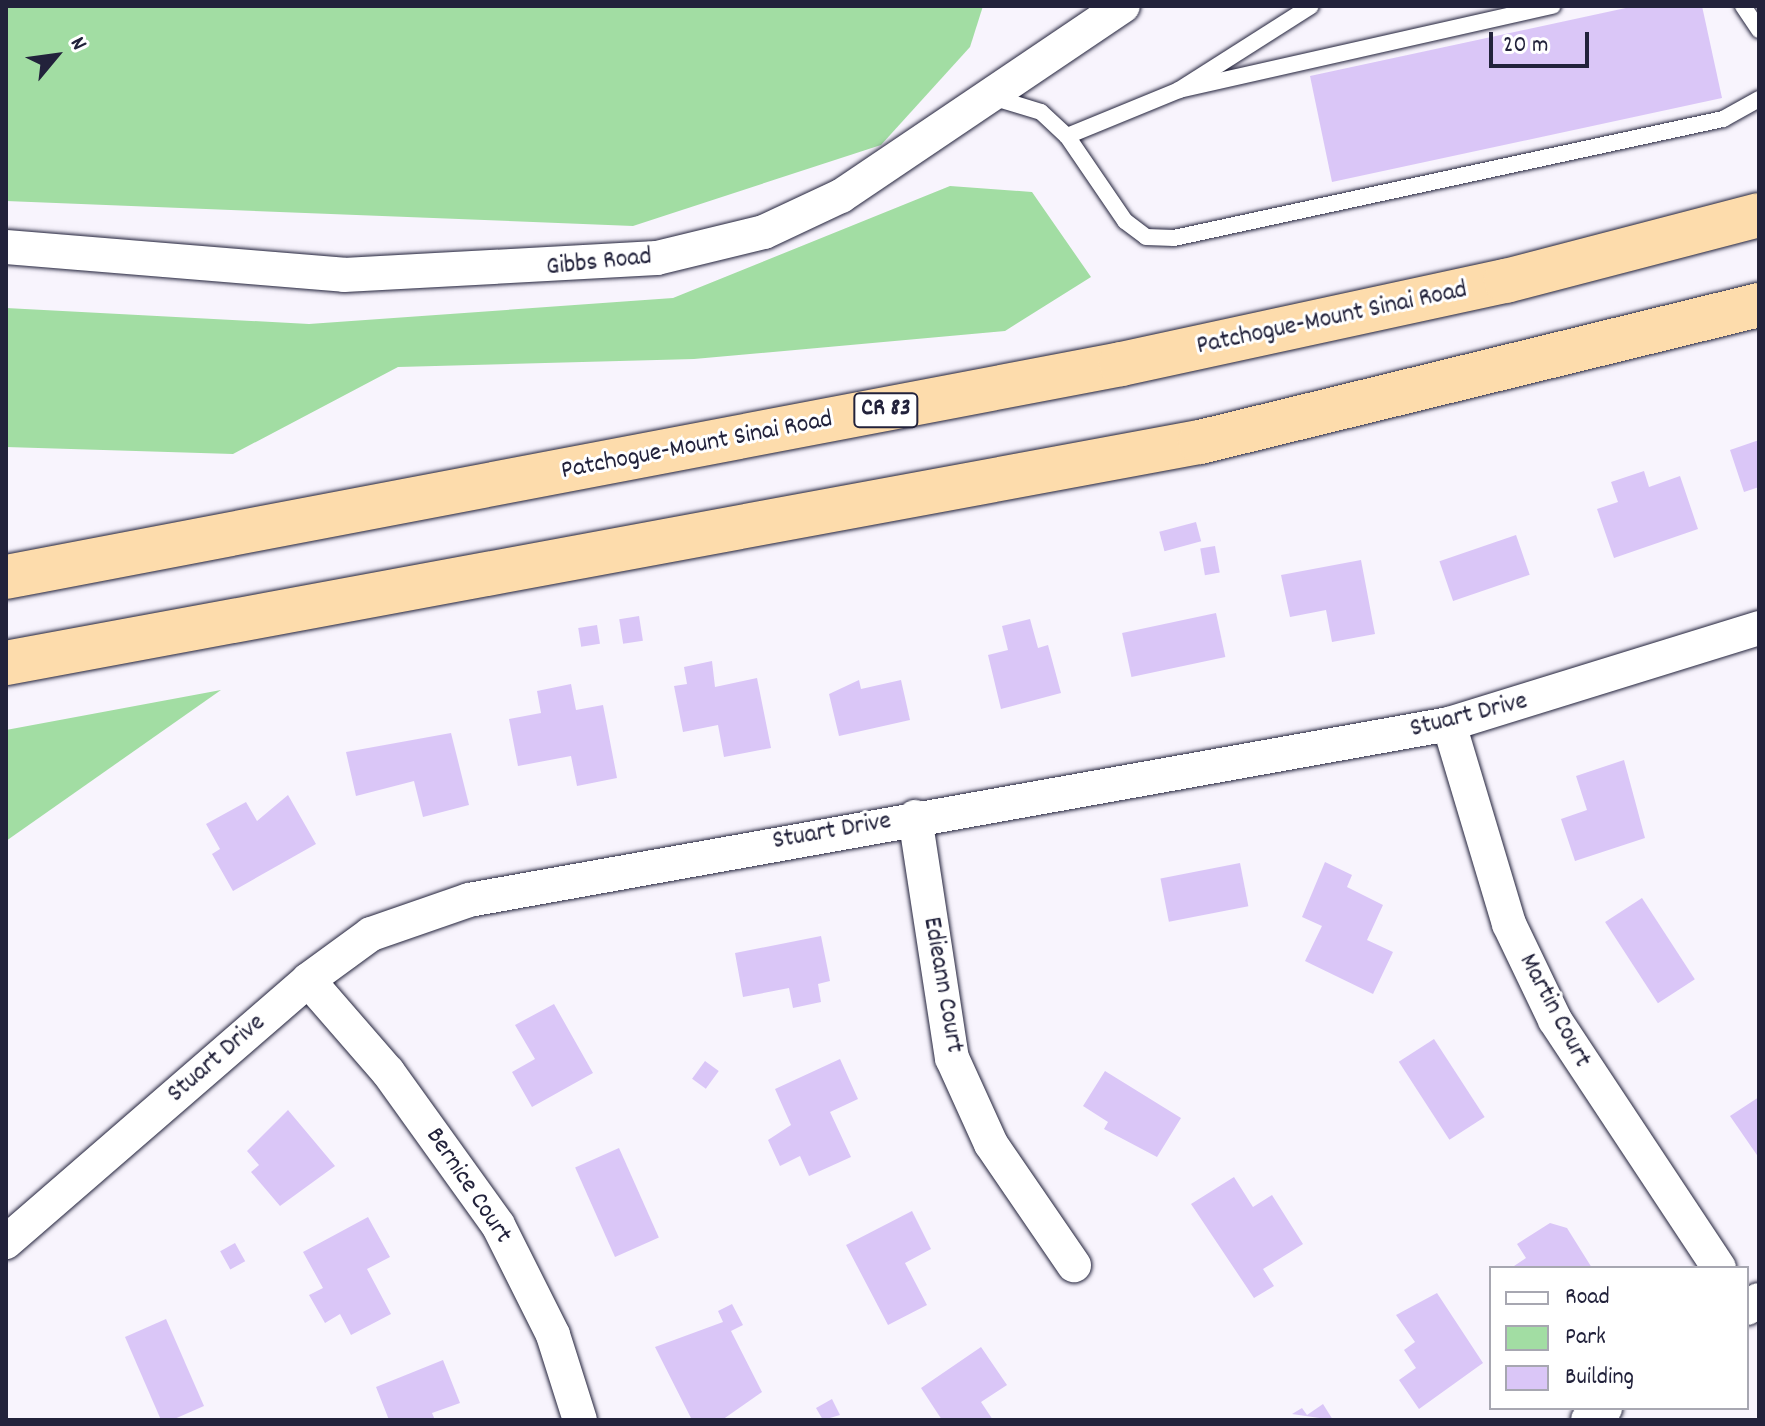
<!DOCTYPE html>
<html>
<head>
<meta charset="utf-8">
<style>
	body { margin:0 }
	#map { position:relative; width:1765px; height:1426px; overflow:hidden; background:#f8f4fd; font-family:Dekko,sans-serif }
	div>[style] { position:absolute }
	.green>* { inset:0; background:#a2dda3 }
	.building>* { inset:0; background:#dac6f7; transform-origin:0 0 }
	.roads { filter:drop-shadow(0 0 2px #22223b) drop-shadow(0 0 2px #22223b) }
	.service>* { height:16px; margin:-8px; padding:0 8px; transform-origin:8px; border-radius:8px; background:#fff }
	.minor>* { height:34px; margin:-17px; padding:0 17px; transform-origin:17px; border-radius:17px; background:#fff }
	.trunk>* { height:44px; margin:-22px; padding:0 22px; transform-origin:22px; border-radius:22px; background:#fddcac }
	span { translate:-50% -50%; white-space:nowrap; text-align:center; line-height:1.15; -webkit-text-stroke:6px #fff; paint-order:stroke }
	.shield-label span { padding:2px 6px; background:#fff; border:2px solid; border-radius:6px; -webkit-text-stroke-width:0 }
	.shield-label { font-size:24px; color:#22223b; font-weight:700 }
	.street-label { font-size:26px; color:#22223b }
	.frame { position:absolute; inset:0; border:8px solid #22223b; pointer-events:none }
	.legend { position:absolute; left:1489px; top:1266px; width:260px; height:144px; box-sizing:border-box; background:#fff; border:2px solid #a7a7b1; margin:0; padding:10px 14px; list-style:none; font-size:24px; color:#22223b }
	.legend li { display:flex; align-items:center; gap:16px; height:40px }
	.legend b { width:40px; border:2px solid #a7a7b1 }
	.north { position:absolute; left:16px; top:16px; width:80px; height:80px; -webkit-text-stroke:6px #fff; paint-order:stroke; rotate:61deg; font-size:22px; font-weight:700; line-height:32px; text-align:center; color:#22223b }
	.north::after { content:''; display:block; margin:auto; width:28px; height:36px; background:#22223b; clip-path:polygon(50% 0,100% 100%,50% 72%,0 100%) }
	.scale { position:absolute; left:1489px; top:32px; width:100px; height:36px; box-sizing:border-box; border:4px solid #22223b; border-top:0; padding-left:10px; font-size:24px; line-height:28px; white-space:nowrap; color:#22223b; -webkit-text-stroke:6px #fff; paint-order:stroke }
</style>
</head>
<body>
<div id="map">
	<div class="green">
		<div style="clip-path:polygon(6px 6px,983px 6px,970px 47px,881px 145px,633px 226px,6px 201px)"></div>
		<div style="clip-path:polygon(950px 186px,1032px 192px,1091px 277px,1005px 331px,694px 359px,398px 367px,233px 454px,6px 447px,6px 308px,309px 324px,673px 298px)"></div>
		<div style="clip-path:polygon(221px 690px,6px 841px,6px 730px)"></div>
	</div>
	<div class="building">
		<div style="clip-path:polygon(1635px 6px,1702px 6px,1722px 98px,1332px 182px,1310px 76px)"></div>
		<div style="clip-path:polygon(1759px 440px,1759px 487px,1744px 492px,1730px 450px)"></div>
		<div style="clip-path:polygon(1644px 471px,1649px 487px,1680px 476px,1698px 529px,1614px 558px,1597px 509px,1618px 502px,1611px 482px)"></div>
		<div style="left:1196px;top:522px;width:20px;height:38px;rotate:75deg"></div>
		<div style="left:1516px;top:535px;width:42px;height:81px;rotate:71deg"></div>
		<div style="left:1215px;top:546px;width:27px;height:15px;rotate:80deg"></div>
		<div style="clip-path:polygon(1361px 560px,1375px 634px,1332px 642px,1326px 610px,1290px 617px,1281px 575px)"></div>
		<div style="left:1216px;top:613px;width:45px;height:96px;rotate:78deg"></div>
		<div style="left:639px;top:616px;width:25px;height:20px;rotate:81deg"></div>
		<div style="clip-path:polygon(1030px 619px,1038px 648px,1048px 645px,1061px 693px,1001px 709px,988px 655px,1008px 650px,1002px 626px)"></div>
		<div style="left:597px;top:625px;width:19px;height:19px;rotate:81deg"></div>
		<div style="clip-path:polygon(712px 661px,715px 687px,757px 678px,771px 748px,724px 757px,718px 725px,683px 732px,674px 686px,687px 684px,684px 667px)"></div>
		<div style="clip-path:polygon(859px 680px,861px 689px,901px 680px,910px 720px,839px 736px,829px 694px)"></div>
		<div style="clip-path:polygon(571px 684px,576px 710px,603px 705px,617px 778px,577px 786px,571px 756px,518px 766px,509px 719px,541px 713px,537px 691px)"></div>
		<div style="clip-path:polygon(451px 733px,469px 805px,423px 817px,414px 781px,356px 796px,346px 752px)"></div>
		<div style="clip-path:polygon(1624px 760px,1645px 838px,1575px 861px,1561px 819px,1587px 810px,1576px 776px)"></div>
		<div style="clip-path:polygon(288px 795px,316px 844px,233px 891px,212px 854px,220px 849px,206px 824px,246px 802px,257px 821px)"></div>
		<div style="clip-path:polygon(1325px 862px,1352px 875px,1347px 887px,1383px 905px,1367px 940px,1393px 952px,1373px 994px,1305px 961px,1322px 926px,1302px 917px)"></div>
		<div style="left:1240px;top:863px;width:44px;height:81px;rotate:79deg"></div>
		<div style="left:1642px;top:898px;width:97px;height:44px;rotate:57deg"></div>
		<div style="clip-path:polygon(821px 936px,830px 981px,818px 984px,821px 1002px,793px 1008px,789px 988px,743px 997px,735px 953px)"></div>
		<div style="clip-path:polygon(554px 1004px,593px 1073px,532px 1107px,512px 1072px,535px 1059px,515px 1025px)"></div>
		<div style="left:1434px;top:1039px;width:93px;height:42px;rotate:57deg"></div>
		<div style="clip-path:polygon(840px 1059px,858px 1099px,830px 1112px,851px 1157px,809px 1176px,800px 1156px,780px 1166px,768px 1140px,791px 1125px,775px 1089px)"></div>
		<div style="left:705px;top:1061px;width:17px;height:22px;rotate:36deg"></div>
		<div style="clip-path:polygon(1105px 1071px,1181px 1118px,1157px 1157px,1104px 1129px,1108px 1122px,1083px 1106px)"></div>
		<div style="clip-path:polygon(1759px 1097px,1759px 1158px,1730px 1116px)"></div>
		<div style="clip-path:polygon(288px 1110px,335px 1166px,280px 1206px,251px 1172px,259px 1165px,247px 1151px)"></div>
		<div style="left:619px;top:1148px;width:98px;height:48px;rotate:66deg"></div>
		<div style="clip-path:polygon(1234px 1177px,1253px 1207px,1272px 1195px,1303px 1244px,1263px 1269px,1274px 1286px,1254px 1298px,1191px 1204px)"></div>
		<div style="clip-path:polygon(912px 1211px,931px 1249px,905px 1263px,927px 1305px,888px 1325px,846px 1245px)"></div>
		<div style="clip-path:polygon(368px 1217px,390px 1257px,367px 1269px,391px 1314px,351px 1335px,340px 1314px,325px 1323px,309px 1295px,323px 1288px,303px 1252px)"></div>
		<div style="clip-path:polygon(1550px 1223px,1567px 1228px,1592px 1268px,1511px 1268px,1526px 1258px,1517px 1244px)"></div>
		<div style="left:235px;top:1243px;width:21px;height:17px;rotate:61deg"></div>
		<div style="clip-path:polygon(1437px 1293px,1483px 1363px,1419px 1409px,1399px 1380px,1416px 1368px,1404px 1350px,1415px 1342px,1396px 1315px)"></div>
		<div style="clip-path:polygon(732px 1304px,743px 1325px,731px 1331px,762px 1392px,722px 1420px,692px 1420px,655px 1347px,723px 1322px,718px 1311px)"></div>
		<div style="clip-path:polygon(166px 1319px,204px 1406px,172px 1420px,161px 1420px,125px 1337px)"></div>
		<div style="clip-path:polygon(981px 1347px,1007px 1385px,981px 1402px,993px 1420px,942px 1420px,921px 1388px)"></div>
		<div style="clip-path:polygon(443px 1360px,460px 1403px,432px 1413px,435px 1420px,389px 1420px,376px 1387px)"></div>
		<div style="clip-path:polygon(832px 1399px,840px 1415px,823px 1420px,816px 1408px)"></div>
		<div style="clip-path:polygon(1323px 1404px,1333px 1420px,1292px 1414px,1302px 1408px,1307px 1415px)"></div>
	</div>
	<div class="roads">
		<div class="service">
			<div style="left:1743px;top:6px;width:29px;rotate:56deg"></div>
			<div style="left:1179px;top:90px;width:383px;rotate:-12.7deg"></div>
			<div style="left:992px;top:97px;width:51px;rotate:17deg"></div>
			<div style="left:1041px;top:112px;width:35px;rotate:43deg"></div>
			<div style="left:1067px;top:136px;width:103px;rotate:55.7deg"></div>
			<div style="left:1125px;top:221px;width:26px;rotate:37deg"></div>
			<div style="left:1146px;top:237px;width:28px;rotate:2deg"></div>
			<div style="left:1174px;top:238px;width:562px;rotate:-12.23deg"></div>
			<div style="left:1723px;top:119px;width:41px;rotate:-29.1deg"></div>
			<div style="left:1067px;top:136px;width:121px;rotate:-22.3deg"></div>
			<div style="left:1179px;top:90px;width:156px;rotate:-32.5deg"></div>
		</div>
		<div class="minor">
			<div style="left:6px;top:247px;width:339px;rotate:4.7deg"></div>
			<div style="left:344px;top:275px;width:313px;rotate:-3.1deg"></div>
			<div style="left:657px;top:258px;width:110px;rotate:-13.7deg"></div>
			<div style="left:764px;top:232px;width:85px;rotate:-25.1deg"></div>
			<div style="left:841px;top:196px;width:340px;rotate:-34deg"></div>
			<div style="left:1449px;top:724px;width:209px;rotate:73.3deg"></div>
			<div style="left:1509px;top:924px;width:106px;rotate:64.4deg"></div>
			<div style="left:1555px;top:1020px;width:297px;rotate:56.5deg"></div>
			<div style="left:915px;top:817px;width:244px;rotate:81.3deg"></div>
			<div style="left:952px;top:1058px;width:94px;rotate:65.6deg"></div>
			<div style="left:991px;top:1144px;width:147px;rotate:55.6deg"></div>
			<div style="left:308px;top:980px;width:122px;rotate:49deg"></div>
			<div style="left:388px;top:1072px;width:188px;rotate:54.3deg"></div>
			<div style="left:498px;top:1225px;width:123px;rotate:63.4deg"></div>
			<div style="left:553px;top:1335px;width:89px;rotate:72.4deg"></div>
			<div style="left:6px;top:1242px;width:400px;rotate:-40.9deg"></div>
			<div style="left:308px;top:980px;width:78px;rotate:-36.1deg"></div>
			<div style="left:371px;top:934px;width:104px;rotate:-19.1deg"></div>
			<div style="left:469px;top:900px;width:996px;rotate:-10.18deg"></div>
			<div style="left:1449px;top:724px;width:325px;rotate:-17.2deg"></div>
			<div style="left:1747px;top:1308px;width:14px;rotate:-34deg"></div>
			<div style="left:1588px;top:1420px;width:21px;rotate:-35deg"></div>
		</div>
		<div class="trunk">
			<div style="left:6px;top:577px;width:1135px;rotate:-10.81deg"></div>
			<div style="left:1121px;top:364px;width:394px;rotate:-12.2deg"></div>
			<div style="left:1506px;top:281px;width:261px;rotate:-14.6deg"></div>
			<div style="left:6px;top:663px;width:1214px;rotate:-10.49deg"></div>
			<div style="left:1200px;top:442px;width:576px;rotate:-13.77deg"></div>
		</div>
	</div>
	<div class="shield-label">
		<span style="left:886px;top:410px">CR 83</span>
	</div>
	<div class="street-label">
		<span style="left:599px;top:263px;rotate:-6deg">Gibbs Road</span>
		<span style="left:1332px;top:319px;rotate:-12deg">Patchogue-Mount Sinai Road</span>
		<span style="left:697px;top:446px;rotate:-11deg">Patchogue-Mount Sinai Road</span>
		<span style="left:1469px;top:716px;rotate:-14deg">Stuart Drive</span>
		<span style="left:832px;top:832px;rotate:-10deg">Stuart Drive</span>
		<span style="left:942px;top:985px;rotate:80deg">Edieann Court</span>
		<span style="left:1554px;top:1011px;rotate:62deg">Martin Court</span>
		<span style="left:217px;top:1059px;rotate:-41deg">Stuart Drive</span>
		<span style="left:468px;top:1186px;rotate:56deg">Bernice Court</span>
	</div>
	<div class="frame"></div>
	<ul class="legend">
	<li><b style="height:10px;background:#fff"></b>Road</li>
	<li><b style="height:22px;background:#a2dda3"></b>Park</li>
	<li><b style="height:22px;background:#dac6f7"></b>Building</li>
	</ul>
	<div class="north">N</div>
	<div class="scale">20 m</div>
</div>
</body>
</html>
